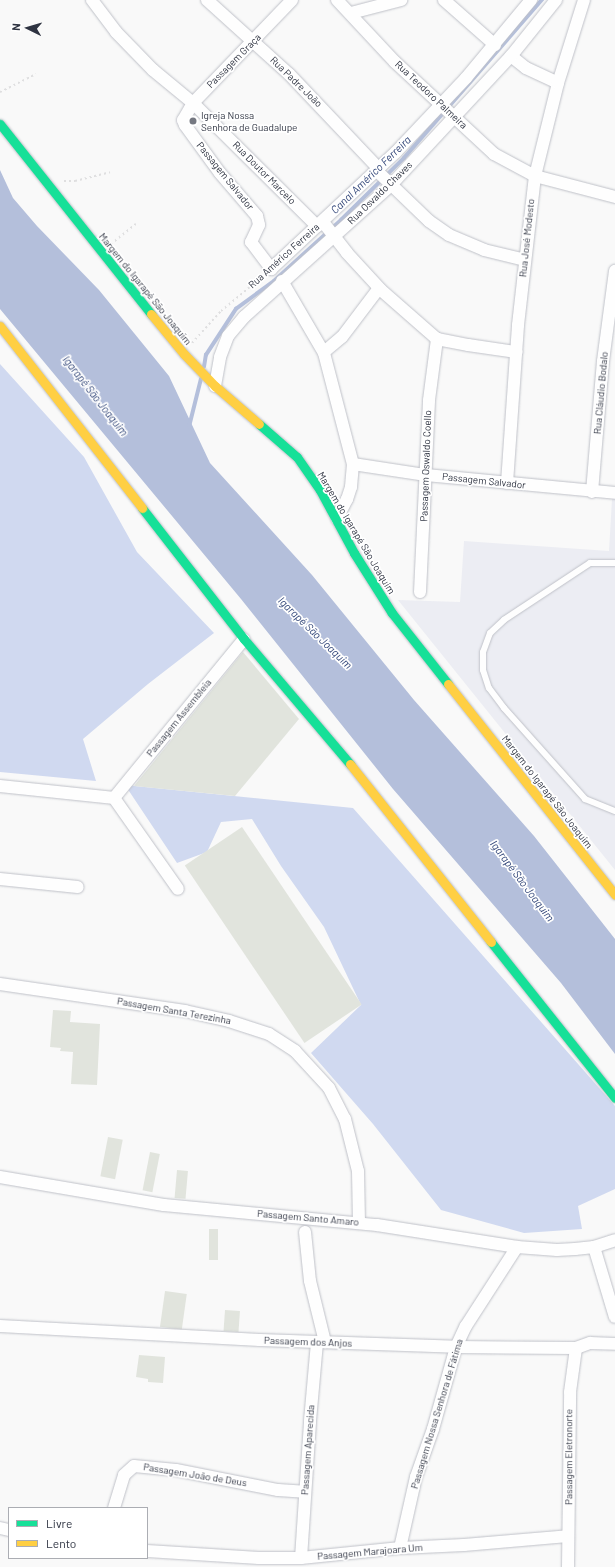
<!DOCTYPE html>
<html>
<head>
<meta charset="utf-8">
<style>
	body { margin:0 }
	#map { position:relative; width:615px; height:1567px; overflow:hidden; background:#f9f9f9; font-family:Barlow,sans-serif }
	div>[style] { position:absolute }
	.built>* { inset:0; background:#ecedf3 }
	.forest>* { inset:0; background:#d0d9f0 }
	.water>* { inset:0; background:#b4bfdb }
	.stream>* { height:3.5px; margin:-1.75px; padding:0 1.75px; transform-origin:1.75px; border-radius:1.75px; background:#b4bfdb }
	.building>* { inset:0; background:#e1e4dd; transform-origin:0 0 }
	.path>* { height:2px; margin-top:-1px; transform-origin:0; background:repeating-linear-gradient(90deg,#dfdfe0 0 2px,transparent 0 5px) }
	.roads { filter:drop-shadow(0 0 1px #bfc1c8) drop-shadow(0 0 1px #bfc1c8) }
	.lane>* { height:6px; margin:-3px; padding:0 3px; transform-origin:3px; border-radius:3px; background:#fefefe }
	.street>* { height:12px; margin:-6px; padding:0 6px; transform-origin:6px; border-radius:6px; background:#fefefe }
	.fast>* { height:9px; margin:-4.5px; padding:0 4.5px; transform-origin:4.5px; border-radius:4.5px; background:#16e098 }
	.slow>* { height:9px; margin:-4.5px; padding:0 4.5px; transform-origin:4.5px; border-radius:4.5px; background:#ffcf43 }
	.dots>* { width:11px; height:11px; translate:-50% -50%; box-sizing:border-box; border:2px solid #fff; border-radius:50% }
	span { translate:-50% -50%; white-space:nowrap; text-align:center; line-height:1.15; -webkit-text-stroke:3.5px #fff; paint-order:stroke }
	.street-label { font-size:10px; color:#2e3341 }
	.poi-label { font-size:10px; color:#2e3341 }
	.left { translate:0 -50%; text-align:left }
	.water-label { font-size:11px; color:#324679; font-style:italic }
	.legend { position:absolute; left:8px; top:1507px; width:140px; height:52px; box-sizing:border-box; background:#fff; border:1px solid #abadb3; margin:0; padding:5px 7px; list-style:none; font-size:12px; color:#2e3341 }
	.legend li { display:flex; align-items:center; gap:8px; height:20px }
	.legend b { width:20px; border:1px solid #abadb3 }
	.north { position:absolute; left:8px; top:8px; width:40px; height:40px; -webkit-text-stroke:3px #fff; paint-order:stroke; rotate:275deg; font-size:11px; font-weight:700; line-height:16px; text-align:center; color:#2e3341 }
	.north::after { content:''; display:block; margin:auto; width:14px; height:18px; background:#2e3341; clip-path:polygon(50% 0,100% 100%,50% 72%,0 100%) }
</style>
</head>
<body>
<div id="map">
	<div class="built">
		<div style="clip-path:polygon(612px 499px,615px 499px,615px 870px,398px 600px,460px 602px,464px 541px,609px 551px)"></div>
	</div>
	<div class="forest">
		<div style="clip-path:polygon(0 364px,84px 457px,137px 552px,214px 633px,148px 684px,83px 739px,96px 781px,0 772px)"></div>
		<div style="clip-path:polygon(125px 785px,353px 808px,615px 1106px,615px 1189px,578px 1206px,582px 1229px,524px 1233px,441px 1210px,373px 1124px,311px 1053px,361px 1005px,324px 927px,281px 866px,252px 819px,221px 822px,207px 852px,177px 863px)"></div>
	</div>
	<div class="water">
		<div style="clip-path:polygon(0 170px,13px 198px,37px 226px,99px 290px,169px 376px,210px 463px,312px 575px,414px 700px,534px 836px,615px 939px,615px 1054px,561px 983px,393px 789px,241px 599px,0 309px)"></div>
	</div>
	<div class="stream">
		<div style="left:204px;top:367px;width:12px;rotate:-81deg"></div>
		<div style="left:206px;top:355px;width:55px;rotate:-56.9deg"></div>
		<div style="left:236px;top:309px;width:47px;rotate:-36.4deg"></div>
		<div style="left:274px;top:281px;width:91px;rotate:-42.3deg"></div>
		<div style="left:341px;top:220px;width:88px;rotate:-44.5deg"></div>
		<div style="left:404px;top:158px;width:210px;rotate:-48.9deg"></div>
		<div style="left:189px;top:427px;width:49px;rotate:-76deg"></div>
	</div>
	<div class="building">
		<div style="clip-path:polygon(243px 652px,299px 719px,235px 796px,134px 786px)"></div>
		<div style="left:242px;top:827px;width:214px;height:69px;rotate:56deg"></div>
		<div style="clip-path:polygon(53px 1010px,71px 1011px,70px 1022px,100px 1024px,97px 1085px,71px 1084px,73px 1052px,60px 1051px,61px 1048px,50px 1047px)"></div>
		<div style="left:108px;top:1137px;width:15px;height:40px;rotate:11deg"></div>
		<div style="left:150px;top:1152px;width:10px;height:39px;rotate:11deg"></div>
		<div style="left:177px;top:1170px;width:11px;height:28px;rotate:5deg"></div>
		<div style="left:209px;top:1229px;width:9px;height:31px"></div>
		<div style="left:165px;top:1291px;width:22px;height:36px;rotate:8deg"></div>
		<div style="left:225px;top:1310px;width:15px;height:21px;rotate:4deg"></div>
		<div style="clip-path:polygon(139px 1355px,165px 1357px,163px 1383px,148px 1382px,148px 1379px,136px 1377px)"></div>
	</div>
	<div class="path">
		<div style="left:0;top:92px;width:40px;rotate:-26.6deg"></div>
		<div style="left:64px;top:181px;width:11px"></div>
		<div style="left:75px;top:181px;width:36px;rotate:-14deg"></div>
		<div style="left:111px;top:244px;width:32px;rotate:-39deg"></div>
		<div style="left:192px;top:343px;width:43px;rotate:-47.8deg"></div>
		<div style="left:221px;top:311px;width:55px;rotate:-39.8deg"></div>
	</div>
	<div class="roads">
		<div class="lane">
			<div style="left:615px;top:563px;width:25px;rotate:180deg"></div>
			<div style="left:590px;top:563px;width:103px;rotate:146.5deg"></div>
			<div style="left:504px;top:620px;width:19px;rotate:137deg"></div>
			<div style="left:490px;top:633px;width:20px;rotate:110deg"></div>
			<div style="left:483px;top:652px;width:18px;rotate:90deg"></div>
			<div style="left:483px;top:670px;width:19px;rotate:72deg"></div>
			<div style="left:489px;top:688px;width:25px;rotate:53deg"></div>
			<div style="left:504px;top:708px;width:122px;rotate:48.3deg"></div>
			<div style="left:585px;top:799px;width:32px;rotate:22deg"></div>
		</div>
		<div class="street">
			<div style="left:92px;top:0;width:40px;rotate:53deg"></div>
			<div style="left:116px;top:32px;width:53px;rotate:45.8deg"></div>
			<div style="left:153px;top:70px;width:52px;rotate:39.5deg"></div>
			<div style="left:193px;top:103px;width:175px;rotate:44.8deg"></div>
			<div style="left:207px;top:0;width:110px;rotate:42.1deg"></div>
			<div style="left:289px;top:74px;width:131px;rotate:46.5deg"></div>
			<div style="left:292px;top:0;width:143px;rotate:133.9deg"></div>
			<div style="left:193px;top:103px;width:20px;rotate:120deg"></div>
			<div style="left:183px;top:120px;width:5px;rotate:68deg"></div>
			<div style="left:185px;top:125px;width:59px;rotate:53.9deg"></div>
			<div style="left:220px;top:173px;width:57px;rotate:49.3deg"></div>
			<div style="left:257px;top:216px;width:9px;rotate:77deg"></div>
			<div style="left:259px;top:225px;width:19px;rotate:115deg"></div>
			<div style="left:251px;top:242px;width:34px;rotate:53deg"></div>
			<div style="left:271px;top:269px;width:171px;rotate:-43.1deg"></div>
			<div style="left:396px;top:152px;width:102px;rotate:-46.6deg"></div>
			<div style="left:466px;top:78px;width:102px;rotate:-50.2deg"></div>
			<div style="left:337px;top:0;width:85px;rotate:46.9deg"></div>
			<div style="left:395px;top:62px;width:135px;rotate:42.9deg"></div>
			<div style="left:494px;top:154px;width:47px;rotate:28.2deg"></div>
			<div style="left:535px;top:176px;width:83px;rotate:14.7deg"></div>
			<div style="left:444px;top:0;width:68px;rotate:41.4deg"></div>
			<div style="left:351px;top:13px;width:52px;rotate:-14.6deg"></div>
			<div style="left:511px;top:56px;width:19px;rotate:39deg"></div>
			<div style="left:526px;top:68px;width:35px;rotate:25deg"></div>
			<div style="left:377px;top:171px;width:72px;rotate:43.9deg"></div>
			<div style="left:429px;top:221px;width:24px;rotate:35deg"></div>
			<div style="left:449px;top:235px;width:38px;rotate:23deg"></div>
			<div style="left:484px;top:250px;width:42px;rotate:13.7deg"></div>
			<div style="left:323px;top:222px;width:39px;rotate:52deg"></div>
			<div style="left:347px;top:253px;width:50px;rotate:47.4deg"></div>
			<div style="left:381px;top:290px;width:74px;rotate:41.2deg"></div>
			<div style="left:437px;top:339px;width:32px;rotate:11deg"></div>
			<div style="left:468px;top:345px;width:49px;rotate:8.3deg"></div>
			<div style="left:282px;top:281px;width:83px;rotate:59.7deg"></div>
			<div style="left:324px;top:353px;width:115px;rotate:75.4deg"></div>
			<div style="left:353px;top:464px;width:23px;rotate:95deg"></div>
			<div style="left:351px;top:487px;width:13px;rotate:108deg"></div>
			<div style="left:347px;top:499px;width:22px;rotate:117deg"></div>
			<div style="left:324px;top:352px;width:23px;rotate:-40deg"></div>
			<div style="left:342px;top:337px;width:61px;rotate:-52.9deg"></div>
			<div style="left:215px;top:386px;width:29px;rotate:-80deg"></div>
			<div style="left:220px;top:357px;width:22px;rotate:-69deg"></div>
			<div style="left:228px;top:336px;width:25px;rotate:-50deg"></div>
			<div style="left:244px;top:317px;width:196px;rotate:-41.9deg"></div>
			<div style="left:390px;top:186px;width:178px;rotate:-47.1deg"></div>
			<div style="left:511px;top:56px;width:72px;rotate:-51.2deg"></div>
			<div style="left:353px;top:464px;width:74px;rotate:8.6deg"></div>
			<div style="left:426px;top:475px;width:190px;rotate:5.4deg"></div>
			<div style="left:507px;top:483px;width:158px;rotate:-86deg"></div>
			<div style="left:518px;top:325px;width:150px;rotate:-83.5deg"></div>
			<div style="left:535px;top:176px;width:96px;rotate:-76.1deg"></div>
			<div style="left:558px;top:83px;width:87px;rotate:-72.6deg"></div>
			<div style="left:592px;top:492px;width:131px;rotate:-85.2deg"></div>
			<div style="left:603px;top:361px;width:91px;rotate:-82.4deg"></div>
			<div style="left:420px;top:592px;width:192px;rotate:-87.3deg"></div>
			<div style="left:429px;top:400px;width:62px;rotate:-82.5deg"></div>
			<div style="left:0;top:786px;width:115px;rotate:6deg"></div>
			<div style="left:114px;top:798px;width:205px;rotate:-50.7deg"></div>
			<div style="left:114px;top:798px;width:111px;rotate:54.9deg"></div>
			<div style="left:0;top:879px;width:78px;rotate:5.9deg"></div>
			<div style="left:0;top:984px;width:187px;rotate:8.3deg"></div>
			<div style="left:185px;top:1011px;width:45px;rotate:12.8deg"></div>
			<div style="left:229px;top:1021px;width:42px;rotate:18deg"></div>
			<div style="left:269px;top:1034px;width:31px;rotate:33deg"></div>
			<div style="left:295px;top:1051px;width:50px;rotate:47.4deg"></div>
			<div style="left:329px;top:1088px;width:35px;rotate:63deg"></div>
			<div style="left:345px;top:1119px;width:54px;rotate:76deg"></div>
			<div style="left:358px;top:1171px;width:52px;rotate:88.9deg"></div>
			<div style="left:0;top:1177px;width:166px;rotate:9.7deg"></div>
			<div style="left:164px;top:1205px;width:214px;rotate:5.4deg"></div>
			<div style="left:377px;top:1225px;width:142px;rotate:8.9deg"></div>
			<div style="left:517px;top:1247px;width:40px;rotate:4.3deg"></div>
			<div style="left:557px;top:1250px;width:18px;rotate:-3deg"></div>
			<div style="left:575px;top:1249px;width:19px;rotate:-6deg"></div>
			<div style="left:594px;top:1247px;width:22px;rotate:-18deg"></div>
			<div style="left:305px;top:1232px;width:49px;rotate:84.2deg"></div>
			<div style="left:310px;top:1281px;width:63px;rotate:76.2deg"></div>
			<div style="left:594px;top:1247px;width:73px;rotate:73.3deg"></div>
			<div style="left:0;top:1326px;width:260px;rotate:3.1deg"></div>
			<div style="left:260px;top:1340px;width:196px;rotate:2deg"></div>
			<div style="left:456px;top:1347px;width:120px;rotate:0.5deg"></div>
			<div style="left:576px;top:1348px;width:15px;rotate:-20deg"></div>
			<div style="left:590px;top:1343px;width:25px;rotate:2deg"></div>
			<div style="left:114px;top:1508px;width:34px;rotate:-73deg"></div>
			<div style="left:124px;top:1475px;width:13px;rotate:-42deg"></div>
			<div style="left:134px;top:1466px;width:42px;rotate:5.4deg"></div>
			<div style="left:176px;top:1470px;width:104px;rotate:11.1deg"></div>
			<div style="left:278px;top:1490px;width:26px;rotate:4deg"></div>
			<div style="left:0;top:1528px;width:9px;rotate:13deg"></div>
			<div style="left:400px;top:1548px;width:73px;rotate:-77.3deg"></div>
			<div style="left:416px;top:1477px;width:51px;rotate:-70.5deg"></div>
			<div style="left:433px;top:1429px;width:85px;rotate:-74.3deg"></div>
			<div style="left:456px;top:1347px;width:23px;rotate:-65deg"></div>
			<div style="left:466px;top:1326px;width:94px;rotate:-57.2deg"></div>
			<div style="left:147px;top:1551px;width:112px;rotate:3.6deg"></div>
			<div style="left:259px;top:1558px;width:42px"></div>
			<div style="left:301px;top:1558px;width:100px;rotate:-5.8deg"></div>
			<div style="left:400px;top:1548px;width:64px;rotate:-2.7deg"></div>
			<div style="left:464px;top:1545px;width:104px;rotate:-4.9deg"></div>
			<div style="left:301px;top:1558px;width:137px;rotate:-86.2deg"></div>
			<div style="left:310px;top:1421px;width:79px;rotate:-84.9deg"></div>
			<div style="left:568px;top:1567px;width:175px;rotate:-89.3deg"></div>
			<div style="left:570px;top:1392px;width:44px;rotate:-82.2deg"></div>
		</div>
		<div class="fast">
			<div style="left:0;top:124px;width:243px;rotate:51.5deg"></div>
			<div style="left:259px;top:424px;width:50px;rotate:41deg"></div>
			<div style="left:297px;top:457px;width:40px;rotate:55.1deg"></div>
			<div style="left:320px;top:490px;width:72px;rotate:61.6deg"></div>
			<div style="left:354px;top:553px;width:71px;rotate:57.7deg"></div>
			<div style="left:392px;top:613px;width:90px;rotate:51.7deg"></div>
			<div style="left:142px;top:508px;width:166px;rotate:52.1deg"></div>
			<div style="left:244px;top:639px;width:164px;rotate:49.7deg"></div>
			<div style="left:491px;top:942px;width:199px;rotate:51.5deg"></div>
		</div>
		<div class="slow">
			<div style="left:151px;top:314px;width:52px;rotate:50.5deg"></div>
			<div style="left:184px;top:354px;width:45px;rotate:45.9deg"></div>
			<div style="left:215px;top:386px;width:58px;rotate:40.8deg"></div>
			<div style="left:0;top:326px;width:231px;rotate:52deg"></div>
			<div style="left:448px;top:684px;width:269px;rotate:51.6deg"></div>
			<div style="left:350px;top:764px;width:227px;rotate:51.6deg"></div>
		</div>
	</div>
	<div class="dots">
		<div style="left:193px;top:121px;background:#757881"></div>
	</div>
	<div class="street-label">
		<span style="left:234px;top:61px;rotate:-45deg">Passagem Graça</span>
		<span style="left:296px;top:82px;rotate:44deg">Rua Padre João</span>
		<span style="left:431px;top:95px;rotate:43deg">Rua Teodoro Palmeira</span>
		<span style="left:264px;top:173px;rotate:45deg">Rua Doutor Marcelo</span>
		<span style="left:225px;top:176px;rotate:51deg">Passagem Salvador</span>
		<span style="left:380px;top:193px;rotate:-44deg">Rua Osvaldo Chaves</span>
		<span style="left:527px;top:238px;rotate:-84deg">Rua José Modesto</span>
		<span style="left:284px;top:256px;rotate:-42deg">Rua Américo Ferreira</span>
		<span style="left:145px;top:289px;rotate:51deg">Margem do Igarapé São Joaquim</span>
		<span style="left:601px;top:393px;rotate:-85deg">Rua Cláudio Bodalo</span>
		<span style="left:426px;top:466px;rotate:-88deg">Passagem Oswaldo Coello</span>
		<span style="left:484px;top:481px;rotate:6deg">Passagem Salvador</span>
		<span style="left:356px;top:533px;rotate:59deg">Margem do Igarapé São Joaquim</span>
		<span style="left:179px;top:718px;rotate:-51deg">Passagem Assembleia</span>
		<span style="left:547px;top:792px;rotate:52deg">Margem do Igarapé São Joaquim</span>
		<span style="left:174px;top:1011px;rotate:10deg">Passagem Santa Terezinha</span>
		<span style="left:308px;top:1218px;rotate:5deg">Passagem Santo Amaro</span>
		<span style="left:308px;top:1342px;rotate:2deg">Passagem dos Anjos</span>
		<span style="left:437px;top:1414px;rotate:-73deg">Passagem Nossa Senhora de Fátima</span>
		<span style="left:308px;top:1450px;rotate:-86deg">Passagem Aparecida</span>
		<span style="left:569px;top:1457px;rotate:-90deg">Passagem Eletronorte</span>
		<span style="left:195px;top:1475px;rotate:9deg">Passagem João de Deus</span>
		<span style="left:370px;top:1552px;rotate:-5deg">Passagem Marajoara Um</span>
	</div>
	<div class="poi-label">
		<span class="left" style="left:201px;top:121px">Igreja Nossa<br>Senhora de Guadalupe</span>
	</div>
	<div class="water-label">
		<span style="left:371px;top:175px;rotate:-44deg">Canal Américo Ferreira</span>
		<span style="left:95px;top:396px;rotate:52deg">Igarapé São Joaquim</span>
		<span style="left:315px;top:633px;rotate:44deg">Igarapé São Joaquim</span>
		<span style="left:522px;top:881px;rotate:53deg">Igarapé São Joaquim</span>
	</div>
	<ul class="legend">
	<li><b style="height:5px;background:#16e098"></b>Livre</li>
	<li><b style="height:5px;background:#ffcf43"></b>Lento</li>
	</ul>
	<div class="north">N</div>
</div>
</body>
</html>
